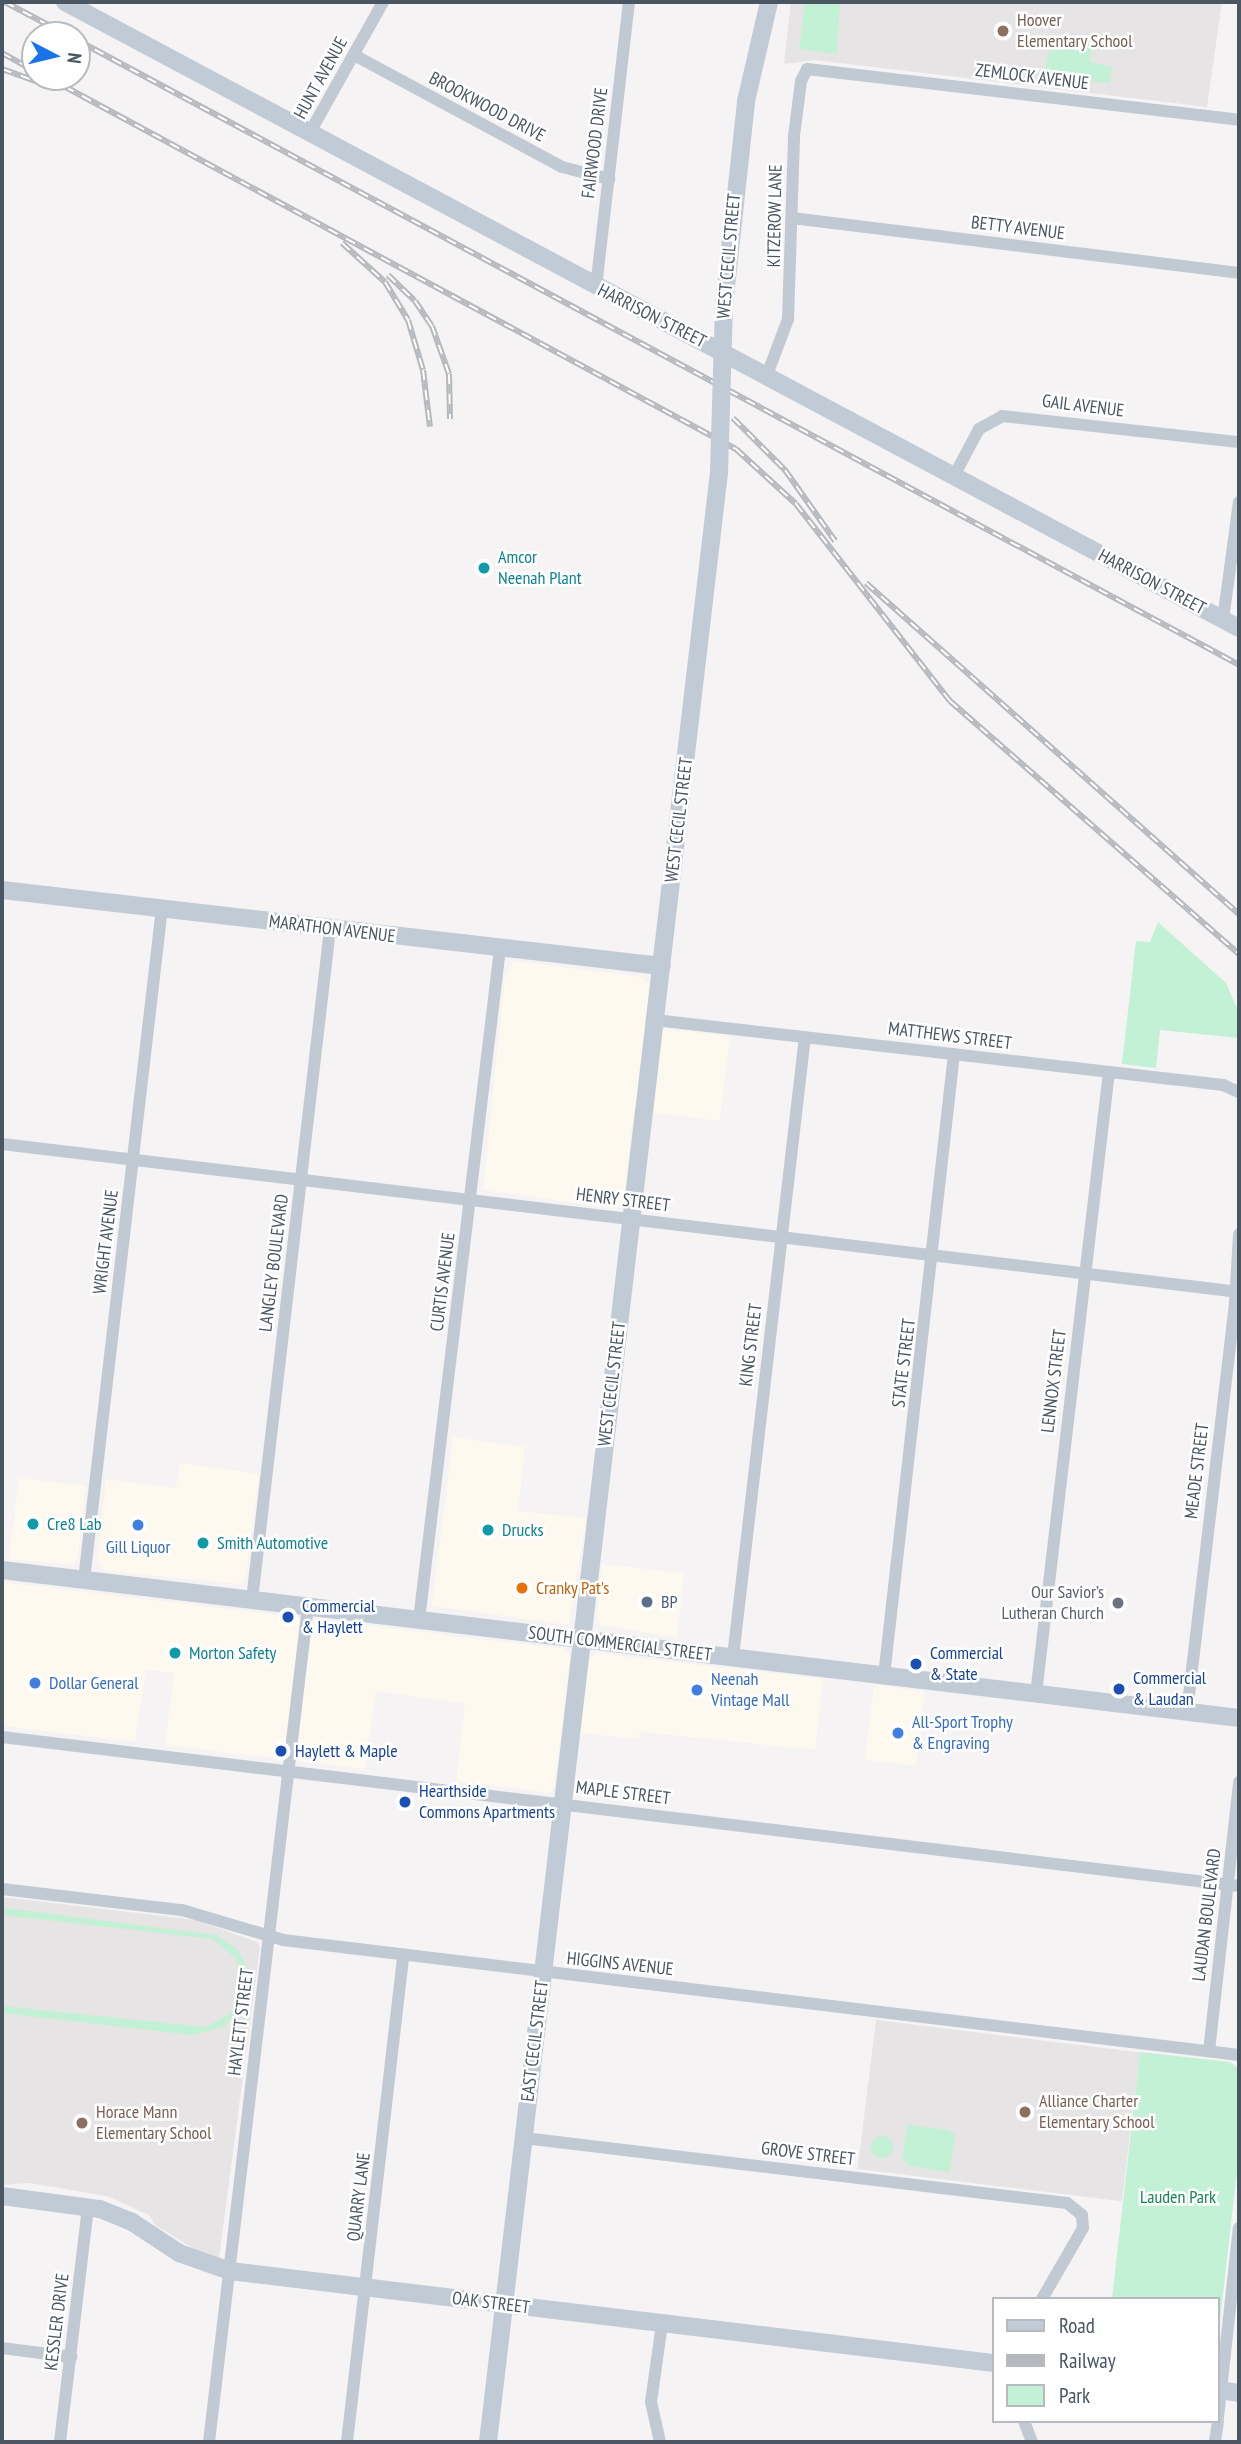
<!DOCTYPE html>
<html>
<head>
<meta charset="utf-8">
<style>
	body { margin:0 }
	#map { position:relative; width:1241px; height:2444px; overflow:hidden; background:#f5f3f3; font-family:"PT Sans Narrow",sans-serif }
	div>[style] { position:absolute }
	.commercial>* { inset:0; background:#fdf9ef; transform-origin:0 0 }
	.education>* { inset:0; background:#e6e4e5; transform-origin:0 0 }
	.green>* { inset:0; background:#c3f1d5 }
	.round { border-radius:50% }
	.street>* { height:12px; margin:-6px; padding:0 6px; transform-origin:6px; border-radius:6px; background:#c1cad2 }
	.secondary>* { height:18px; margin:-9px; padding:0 9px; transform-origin:9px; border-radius:9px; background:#c1cbd6 }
	.rail>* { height:6px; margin-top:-3px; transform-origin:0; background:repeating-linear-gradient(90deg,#fff 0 10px,#b5b8bd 0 20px); box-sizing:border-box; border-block:2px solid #b5b8bd }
	.secondary-bridge>* { height:18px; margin:-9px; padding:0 9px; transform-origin:9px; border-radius:9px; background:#c1cbd6 }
	.dots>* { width:19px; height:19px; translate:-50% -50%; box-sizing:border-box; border:4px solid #fff; border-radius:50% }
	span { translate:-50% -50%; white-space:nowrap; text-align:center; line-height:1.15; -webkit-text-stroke:5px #fff; paint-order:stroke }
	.education-label { font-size:18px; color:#785e54 }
	.left { translate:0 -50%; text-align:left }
	.street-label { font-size:18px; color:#4a5661 }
	.culture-label { font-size:18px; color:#0d838f }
	.shop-label { font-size:18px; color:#366cbe }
	.food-label { font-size:18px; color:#c56008 }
	.worship-label { font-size:18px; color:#5b616d }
	.right { translate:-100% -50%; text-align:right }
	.service-label { font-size:18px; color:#4e5e75 }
	.transit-label { font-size:18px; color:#164399 }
	.park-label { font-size:18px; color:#17864f }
	.frame { position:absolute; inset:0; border:4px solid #4a5661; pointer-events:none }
	.legend { position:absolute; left:992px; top:2297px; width:228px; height:126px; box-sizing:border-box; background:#fff; border:2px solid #b7bbc0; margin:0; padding:9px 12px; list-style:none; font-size:21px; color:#4a5661 }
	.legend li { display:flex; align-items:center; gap:14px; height:35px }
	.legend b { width:35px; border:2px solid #b7bbc0 }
	.north { position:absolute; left:21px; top:21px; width:70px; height:70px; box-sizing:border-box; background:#fff; border:2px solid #b7bbc0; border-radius:50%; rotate:97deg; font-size:19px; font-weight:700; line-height:28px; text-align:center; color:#4a5661 }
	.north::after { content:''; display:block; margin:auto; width:24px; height:32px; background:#1a73e8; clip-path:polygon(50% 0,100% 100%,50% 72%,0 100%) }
</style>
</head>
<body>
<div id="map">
	<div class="commercial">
		<div style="clip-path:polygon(514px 961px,643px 977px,650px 985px,646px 1027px,730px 1036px,720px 1121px,634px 1111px,623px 1203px,616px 1209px,483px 1190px,505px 975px)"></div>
		<div style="clip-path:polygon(453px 1437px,525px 1447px,518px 1511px,586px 1518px,569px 1625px,432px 1606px)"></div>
		<div style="clip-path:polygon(180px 1463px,259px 1474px,246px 1578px,241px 1584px,104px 1571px,97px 1562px,106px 1479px,176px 1488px)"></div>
		<div style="clip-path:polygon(19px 1478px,86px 1486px,78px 1558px,73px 1565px,9px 1559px)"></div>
		<div style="clip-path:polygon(602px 1564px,684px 1573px,677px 1638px,601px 1625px,597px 1619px)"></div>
		<div style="clip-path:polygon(2px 1582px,565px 1649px,570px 1656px,554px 1789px,549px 1793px,456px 1781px,465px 1704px,376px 1691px,365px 1769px,165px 1745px,174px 1673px,146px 1670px,135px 1742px,2px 1726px)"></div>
		<div style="clip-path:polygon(597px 1653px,823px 1679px,815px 1750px,640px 1732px,638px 1739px,580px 1733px,589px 1660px)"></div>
		<div style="left:874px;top:1685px;width:51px;height:75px;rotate:7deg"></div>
	</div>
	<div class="education">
		<div style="clip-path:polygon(791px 2px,1222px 2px,1207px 107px,815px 60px,784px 64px)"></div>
		<div style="clip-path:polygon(2px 1897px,196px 1920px,257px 1942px,260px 1947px,219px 2258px,196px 2250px,155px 2225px,149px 2215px,107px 2196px,29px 2183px,2px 2185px)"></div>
		<div style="left:876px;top:2020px;width:266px;height:150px;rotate:7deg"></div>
	</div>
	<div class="green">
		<div style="clip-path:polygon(805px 2px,840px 2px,837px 54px,799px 49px)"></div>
		<div style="clip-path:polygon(1052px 39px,1092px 41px,1090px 62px,1112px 67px,1110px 83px,1043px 78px)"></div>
		<div style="clip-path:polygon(1158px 922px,1226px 983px,1239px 1013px,1239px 1038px,1160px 1030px,1156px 1068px,1122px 1064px,1136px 941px,1150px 942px)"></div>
		<div style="clip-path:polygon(6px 1908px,216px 1935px,236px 1948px,244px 1960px,248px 1986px,243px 2003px,225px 2026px,193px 2035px,2px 2013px,2px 2006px,206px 2027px,231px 2013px,242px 1982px,235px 1957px,212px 1939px,2px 1915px)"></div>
		<div style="clip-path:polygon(1140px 2052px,1230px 2062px,1239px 2069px,1239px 2154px,1218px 2337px,1218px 2299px,1112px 2299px)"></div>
		<div style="clip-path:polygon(907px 2125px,948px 2130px,955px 2135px,950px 2172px,909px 2166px,902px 2157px)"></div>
		<div class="round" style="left:871px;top:2136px;width:22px;height:22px"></div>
	</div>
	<div class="street">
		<div style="left:354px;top:55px;width:236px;rotate:28.3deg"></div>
		<div style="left:562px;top:167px;width:49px;rotate:14.3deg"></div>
		<div style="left:309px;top:134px;width:151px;rotate:-60.7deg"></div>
		<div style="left:792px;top:218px;width:450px;rotate:7deg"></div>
		<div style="left:596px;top:287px;width:287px;rotate:-83.4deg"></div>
		<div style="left:767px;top:375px;width:60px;rotate:-69.4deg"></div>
		<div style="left:788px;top:319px;width:183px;rotate:-88.1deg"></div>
		<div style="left:794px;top:136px;width:55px;rotate:-82.7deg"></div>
		<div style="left:801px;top:81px;width:13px;rotate:-63deg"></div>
		<div style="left:807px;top:69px;width:435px;rotate:6.7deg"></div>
		<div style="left:954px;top:476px;width:53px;rotate:-62deg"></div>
		<div style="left:979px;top:429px;width:26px;rotate:-29deg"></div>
		<div style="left:1002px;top:416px;width:238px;rotate:6.3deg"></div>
		<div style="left:1223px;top:620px;width:119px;rotate:-82.3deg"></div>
		<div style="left:655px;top:1020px;width:572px;rotate:6.53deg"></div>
		<div style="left:1223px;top:1085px;width:17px;rotate:24deg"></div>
		<div style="left:2px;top:1144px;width:1246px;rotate:6.82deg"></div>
		<div style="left:84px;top:1580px;width:677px;rotate:-83.38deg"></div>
		<div style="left:252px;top:1600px;width:676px;rotate:-83.37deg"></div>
		<div style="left:419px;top:1620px;width:676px;rotate:-83.12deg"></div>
		<div style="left:733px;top:1657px;width:624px;rotate:-83.38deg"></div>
		<div style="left:884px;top:1676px;width:626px;rotate:-83.58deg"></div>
		<div style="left:1036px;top:1694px;width:626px;rotate:-83.31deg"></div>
		<div style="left:1187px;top:1712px;width:411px;rotate:-83.3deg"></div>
		<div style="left:1235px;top:1304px;width:70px;rotate:-86.7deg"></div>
		<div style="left:2px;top:1737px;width:1246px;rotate:6.87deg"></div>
		<div style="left:2px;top:1889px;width:181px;rotate:6.7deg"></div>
		<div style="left:182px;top:1910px;width:105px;rotate:16.5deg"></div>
		<div style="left:283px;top:1940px;width:963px;rotate:6.86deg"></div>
		<div style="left:1209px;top:2051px;width:271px;rotate:-83.6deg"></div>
		<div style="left:524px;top:2138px;width:547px;rotate:6.83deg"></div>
		<div style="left:1067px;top:2203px;width:19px;rotate:39deg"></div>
		<div style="left:1082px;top:2215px;width:13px;rotate:86deg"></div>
		<div style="left:1083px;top:2228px;width:82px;rotate:120deg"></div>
		<div style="left:2px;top:2348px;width:70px;rotate:7.4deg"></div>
		<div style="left:1218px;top:2417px;width:190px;rotate:-83.7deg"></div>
		<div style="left:1024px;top:2421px;width:22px;rotate:69deg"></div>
		<div style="left:60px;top:2442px;width:238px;rotate:-83.2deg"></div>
		<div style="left:209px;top:2442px;width:842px;rotate:-83.25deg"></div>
		<div style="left:347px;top:2442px;width:490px;rotate:-83.4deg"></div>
		<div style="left:660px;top:2442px;width:41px;rotate:-102.7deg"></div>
		<div style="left:651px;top:2402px;width:79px;rotate:-82deg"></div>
		<div style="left:1215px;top:2442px;width:21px;rotate:-82deg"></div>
	</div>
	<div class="secondary">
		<div style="left:65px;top:2px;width:1330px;rotate:28.07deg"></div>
		<div style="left:724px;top:305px;width:205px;rotate:-83.8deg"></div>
		<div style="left:746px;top:101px;width:102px;rotate:-76.9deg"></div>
		<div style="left:2px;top:890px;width:664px;rotate:6.57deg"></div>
		<div style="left:2px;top:1570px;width:1246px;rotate:6.82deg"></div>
		<div style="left:2px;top:2196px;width:99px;rotate:7.6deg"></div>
		<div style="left:100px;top:2209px;width:35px;rotate:22deg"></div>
		<div style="left:132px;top:2222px;width:56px;rotate:33.4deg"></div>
		<div style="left:179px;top:2253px;width:54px;rotate:19.4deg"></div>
		<div style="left:230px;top:2271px;width:770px;rotate:6.87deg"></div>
		<div style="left:1218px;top:2390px;width:21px;rotate:8deg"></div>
		<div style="left:488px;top:2442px;width:1983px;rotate:-83.31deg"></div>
	</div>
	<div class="rail">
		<div style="left:5px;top:2px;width:70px;rotate:28deg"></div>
		<div style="left:77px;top:40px;width:1319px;rotate:28.27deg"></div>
		<div style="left:2px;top:53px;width:38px;rotate:29deg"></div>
		<div style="left:2px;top:69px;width:56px;rotate:19.7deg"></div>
		<div style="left:47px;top:77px;width:783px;rotate:28.37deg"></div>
		<div style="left:736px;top:449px;width:81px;rotate:42.5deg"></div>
		<div style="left:796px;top:504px;width:250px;rotate:52deg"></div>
		<div style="left:950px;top:701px;width:384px;rotate:41.2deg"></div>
		<div style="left:342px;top:243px;width:58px;rotate:42.2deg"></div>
		<div style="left:385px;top:282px;width:44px;rotate:58.8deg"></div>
		<div style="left:408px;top:320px;width:52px;rotate:73.3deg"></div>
		<div style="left:423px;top:370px;width:57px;rotate:83deg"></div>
		<div style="left:388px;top:275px;width:37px;rotate:44deg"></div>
		<div style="left:415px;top:301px;width:30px;rotate:56deg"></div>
		<div style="left:432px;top:326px;width:51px;rotate:70.5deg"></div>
		<div style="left:449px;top:374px;width:45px;rotate:88.7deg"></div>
		<div style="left:733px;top:418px;width:74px;rotate:45deg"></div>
		<div style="left:785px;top:470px;width:87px;rotate:54.8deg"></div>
		<div style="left:866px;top:583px;width:499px;rotate:41.6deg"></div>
	</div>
	<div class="secondary-bridge">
		<div style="left:719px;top:473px;width:168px;rotate:-88.3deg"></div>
	</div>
	<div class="dots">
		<div style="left:1003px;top:31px;background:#8d6e63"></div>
		<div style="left:484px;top:568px;background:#0f9aa8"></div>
		<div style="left:33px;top:1524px;background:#0f9aa8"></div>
		<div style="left:138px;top:1525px;background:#3f7fe0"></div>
		<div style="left:488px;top:1530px;background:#0f9aa8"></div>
		<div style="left:203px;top:1543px;background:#0f9aa8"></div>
		<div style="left:522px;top:1588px;background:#e8710a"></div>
		<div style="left:647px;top:1602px;background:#5c6f8a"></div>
		<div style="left:1118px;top:1603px;background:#6b7280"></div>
		<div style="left:288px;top:1617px;background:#1a4fb4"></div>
		<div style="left:175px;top:1653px;background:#0f9aa8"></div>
		<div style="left:916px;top:1664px;background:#1a4fb4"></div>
		<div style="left:35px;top:1683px;background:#3f7fe0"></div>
		<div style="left:1119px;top:1689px;background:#1a4fb4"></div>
		<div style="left:697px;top:1690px;background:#3f7fe0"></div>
		<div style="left:898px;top:1733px;background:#3f7fe0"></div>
		<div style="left:281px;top:1751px;background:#1a4fb4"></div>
		<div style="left:405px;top:1802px;background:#1a4fb4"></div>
		<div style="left:1025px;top:2112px;background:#8d6e63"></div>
		<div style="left:82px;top:2123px;background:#8d6e63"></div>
	</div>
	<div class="education-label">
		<span class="left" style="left:1017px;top:31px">Hoover<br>Elementary School</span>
		<span class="left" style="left:1039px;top:2112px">Alliance Charter<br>Elementary School</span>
		<span class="left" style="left:96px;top:2123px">Horace Mann<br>Elementary School</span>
	</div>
	<div class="street-label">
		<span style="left:1032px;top:77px;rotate:7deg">ZEMLOCK AVENUE</span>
		<span style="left:321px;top:78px;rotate:-61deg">HUNT AVENUE</span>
		<span style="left:487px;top:107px;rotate:28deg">BROOKWOOD DRIVE</span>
		<span style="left:595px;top:143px;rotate:-83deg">FAIRWOOD DRIVE</span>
		<span style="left:775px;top:216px;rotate:-89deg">KITZEROW LANE</span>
		<span style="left:1018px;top:228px;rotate:7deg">BETTY AVENUE</span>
		<span style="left:729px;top:256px;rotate:-85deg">WEST CECIL STREET</span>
		<span style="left:652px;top:316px;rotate:27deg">HARRISON STREET</span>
		<span style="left:1083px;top:406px;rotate:7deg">GAIL AVENUE</span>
		<span style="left:1152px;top:582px;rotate:28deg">HARRISON STREET</span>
		<span style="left:679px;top:820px;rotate:-83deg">WEST CECIL STREET</span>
		<span style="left:332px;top:929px;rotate:7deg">MARATHON AVENUE</span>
		<span style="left:950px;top:1036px;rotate:7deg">MATTHEWS STREET</span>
		<span style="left:623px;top:1200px;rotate:7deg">HENRY STREET</span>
		<span style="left:106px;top:1242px;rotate:-83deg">WRIGHT AVENUE</span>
		<span style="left:274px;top:1263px;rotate:-83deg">LANGLEY BOULEVARD</span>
		<span style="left:443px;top:1282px;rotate:-83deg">CURTIS AVENUE</span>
		<span style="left:751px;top:1345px;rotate:-83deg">KING STREET</span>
		<span style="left:904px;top:1363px;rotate:-83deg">STATE STREET</span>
		<span style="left:1054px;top:1381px;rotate:-83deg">LENNOX STREET</span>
		<span style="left:612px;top:1384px;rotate:-83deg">WEST CECIL STREET</span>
		<span style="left:1197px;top:1471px;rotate:-83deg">MEADE STREET</span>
		<span style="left:620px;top:1644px;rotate:7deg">SOUTH COMMERCIAL STREET</span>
		<span style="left:623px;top:1793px;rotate:7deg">MAPLE STREET</span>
		<span style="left:1207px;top:1915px;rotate:-83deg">LAUDAN BOULEVARD</span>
		<span style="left:620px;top:1964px;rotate:6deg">HIGGINS AVENUE</span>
		<span style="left:241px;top:2022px;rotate:-83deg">HAYLETT STREET</span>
		<span style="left:535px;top:2041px;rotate:-83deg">EAST CECIL STREET</span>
		<span style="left:808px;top:2154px;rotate:7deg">GROVE STREET</span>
		<span style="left:359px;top:2197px;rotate:-83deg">QUARRY LANE</span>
		<span style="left:491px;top:2303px;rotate:7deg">OAK STREET</span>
		<span style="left:57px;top:2322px;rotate:-83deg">KESSLER DRIVE</span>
	</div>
	<div class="culture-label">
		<span class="left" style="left:498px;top:568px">Amcor<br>Neenah Plant</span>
		<span class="left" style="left:47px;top:1524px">Cre8 Lab</span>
		<span class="left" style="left:502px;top:1530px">Drucks</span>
		<span class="left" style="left:217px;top:1543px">Smith Automotive</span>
		<span class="left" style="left:189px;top:1653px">Morton Safety</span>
	</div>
	<div class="shop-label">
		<span style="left:138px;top:1547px">Gill Liquor</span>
		<span class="left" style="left:711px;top:1690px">Neenah<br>Vintage Mall</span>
		<span class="left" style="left:49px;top:1683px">Dollar General</span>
		<span class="left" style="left:912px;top:1733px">All-Sport Trophy<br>&amp; Engraving</span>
	</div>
	<div class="food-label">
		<span class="left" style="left:536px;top:1588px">Cranky Pat's</span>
	</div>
	<div class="worship-label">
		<span class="right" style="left:1104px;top:1603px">Our Savior’s<br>Lutheran Church</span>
	</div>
	<div class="service-label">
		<span class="left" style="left:661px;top:1602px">BP</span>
	</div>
	<div class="transit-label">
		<span class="left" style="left:302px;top:1617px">Commercial<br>&amp; Haylett</span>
		<span class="left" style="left:930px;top:1664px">Commercial<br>&amp; State</span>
		<span class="left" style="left:1133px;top:1689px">Commercial<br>&amp; Laudan</span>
		<span class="left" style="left:295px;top:1751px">Haylett &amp; Maple</span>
		<span class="left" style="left:419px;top:1802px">Hearthside<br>Commons Apartments</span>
	</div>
	<div class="park-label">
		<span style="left:1178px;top:2197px">Lauden Park</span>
	</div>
	<div class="frame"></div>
	<ul class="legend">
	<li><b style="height:9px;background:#c1cbd6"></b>Road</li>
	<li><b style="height:9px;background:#b5b8bd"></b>Railway</li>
	<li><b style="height:19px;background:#c3f1d5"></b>Park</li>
	</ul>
	<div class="north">N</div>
</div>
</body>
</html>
